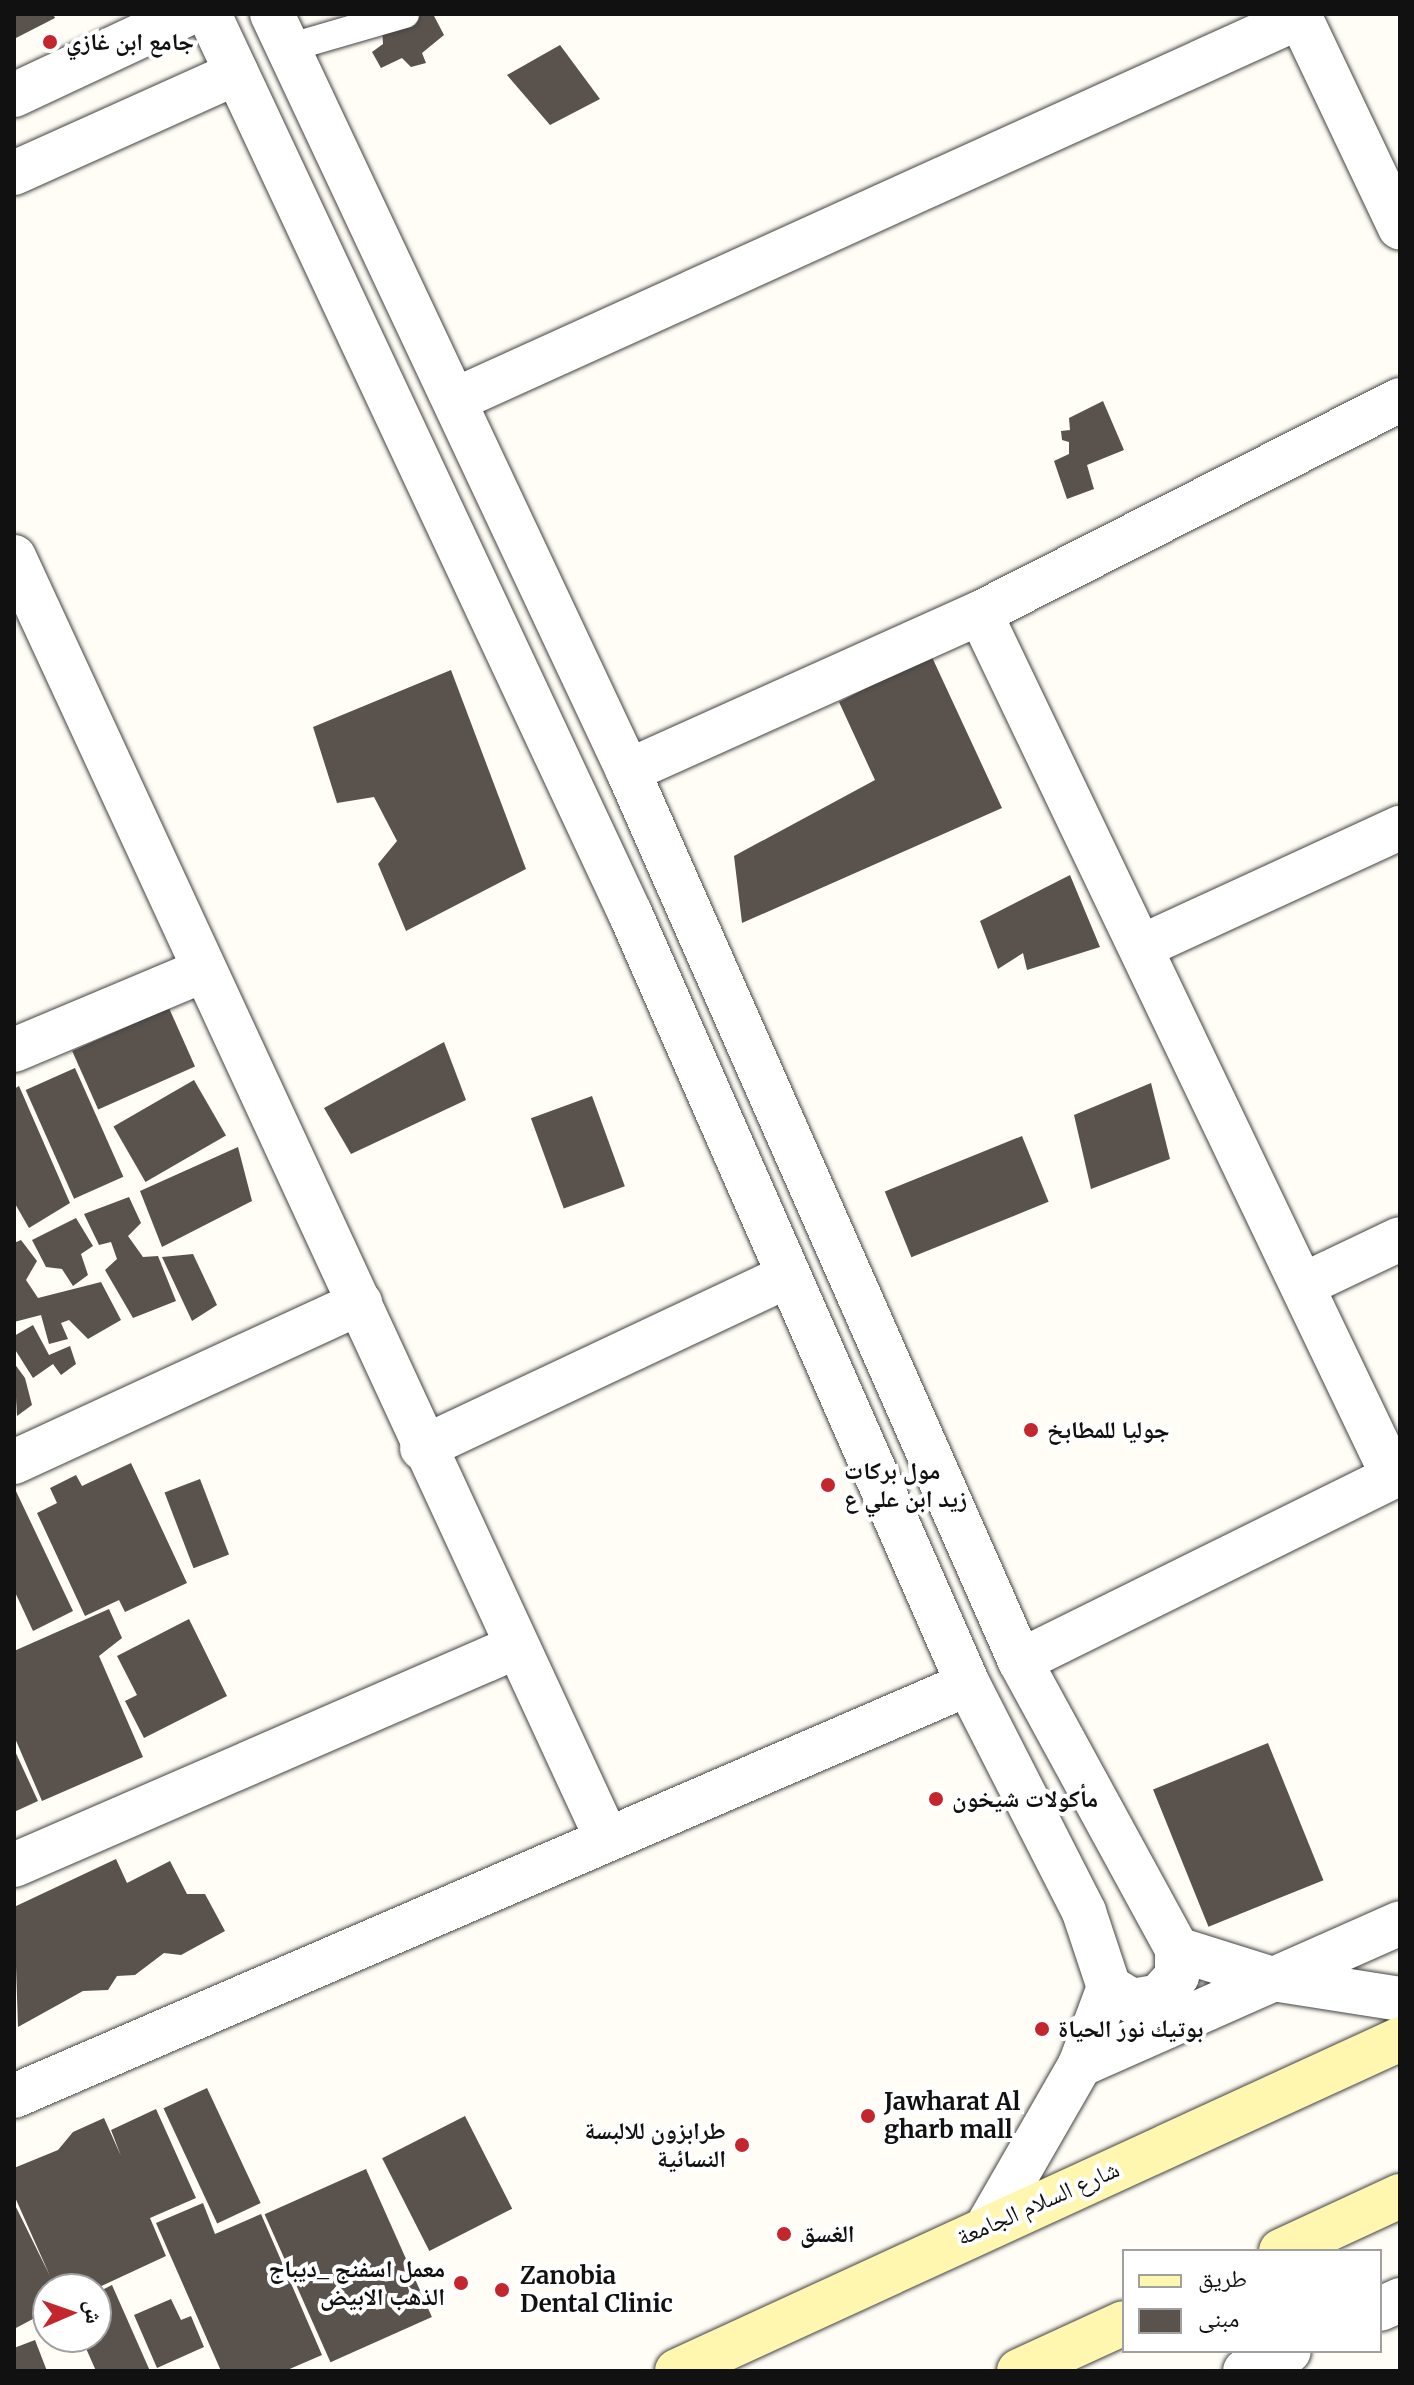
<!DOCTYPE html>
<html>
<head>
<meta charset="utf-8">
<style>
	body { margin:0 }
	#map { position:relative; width:1414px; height:2385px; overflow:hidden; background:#fffdf5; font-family:Merriweather,"Noto Naskh Arabic",serif }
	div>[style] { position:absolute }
	.building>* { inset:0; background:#5a524d; transform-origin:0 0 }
	.roads { filter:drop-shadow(0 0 2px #444) drop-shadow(0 0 2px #444) }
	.service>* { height:28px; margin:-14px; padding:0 14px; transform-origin:14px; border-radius:14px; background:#fff }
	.minor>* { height:44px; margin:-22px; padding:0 22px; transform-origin:22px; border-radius:22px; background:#fff }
	.tertiary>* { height:44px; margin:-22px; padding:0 22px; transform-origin:22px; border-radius:22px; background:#fff }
	.secondary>* { height:44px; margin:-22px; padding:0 22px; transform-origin:22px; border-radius:22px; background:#fff6b0 }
	.dots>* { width:22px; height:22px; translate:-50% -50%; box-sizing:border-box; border:4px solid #fff; border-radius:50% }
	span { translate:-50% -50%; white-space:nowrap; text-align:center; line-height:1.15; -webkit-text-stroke:8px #fff; paint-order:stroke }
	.poi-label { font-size:24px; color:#111; font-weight:700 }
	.left { translate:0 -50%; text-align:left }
	.right { translate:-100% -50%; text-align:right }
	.street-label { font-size:24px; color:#111 }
	.frame { position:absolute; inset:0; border:16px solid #111; pointer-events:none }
	.legend { position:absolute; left:1122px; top:2249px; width:260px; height:104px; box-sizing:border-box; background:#fff; border:2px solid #a0a0a0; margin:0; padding:10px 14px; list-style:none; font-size:24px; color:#111 }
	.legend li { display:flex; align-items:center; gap:16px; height:40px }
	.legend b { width:40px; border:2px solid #a0a0a0 }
	.north { position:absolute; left:32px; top:2273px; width:80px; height:80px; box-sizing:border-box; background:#fff; border:2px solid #a0a0a0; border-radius:50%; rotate:88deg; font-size:22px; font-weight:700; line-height:32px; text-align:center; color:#111 }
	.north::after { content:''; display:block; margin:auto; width:28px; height:36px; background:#c4262e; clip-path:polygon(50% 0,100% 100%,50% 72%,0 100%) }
</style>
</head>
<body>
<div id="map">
	<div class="building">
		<div style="clip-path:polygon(14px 14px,53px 14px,55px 18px,14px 39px)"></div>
		<div style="clip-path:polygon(413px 14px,433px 14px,444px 35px,422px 53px,426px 63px,411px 67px,402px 58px,381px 68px,372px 52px,383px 44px,382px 27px)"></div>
		<div style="clip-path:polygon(560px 45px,600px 99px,550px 125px,507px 75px)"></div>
		<div style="clip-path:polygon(1103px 401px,1124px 450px,1087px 465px,1094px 489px,1067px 499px,1054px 461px,1069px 454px,1069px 442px,1062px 440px,1061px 431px,1070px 430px,1069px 418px)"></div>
		<div style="clip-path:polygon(931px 655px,1002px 808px,742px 923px,734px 856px,875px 780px,839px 702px)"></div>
		<div style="clip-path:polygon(451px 670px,526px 869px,406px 931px,378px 864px,397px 841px,374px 797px,337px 803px,313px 727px)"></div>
		<div style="clip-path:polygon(1070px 875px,1100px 947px,1027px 970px,1023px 953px,998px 969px,980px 921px)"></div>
		<div style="left:169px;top:1008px;width:64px;height:106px;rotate:66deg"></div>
		<div style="clip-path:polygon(444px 1042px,466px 1100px,351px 1154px,324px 1108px)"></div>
		<div style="left:75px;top:1068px;width:119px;height:54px;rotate:66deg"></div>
		<div style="left:194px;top:1080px;width:64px;height:93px;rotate:60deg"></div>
		<div style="clip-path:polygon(1151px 1083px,1170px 1159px,1091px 1189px,1074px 1115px)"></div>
		<div style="clip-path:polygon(19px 1086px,70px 1203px,29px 1228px,14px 1202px,14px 1089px)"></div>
		<div style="left:592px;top:1096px;width:96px;height:65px;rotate:70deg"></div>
		<div style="left:1022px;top:1136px;width:71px;height:148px;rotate:68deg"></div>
		<div style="clip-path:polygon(238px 1147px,252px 1201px,162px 1247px,140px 1191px)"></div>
		<div style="clip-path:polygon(129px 1197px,141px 1223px,128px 1236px,143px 1257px,158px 1256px,176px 1301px,133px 1318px,105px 1270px,117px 1259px,111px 1242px,99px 1245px,84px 1214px)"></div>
		<div style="clip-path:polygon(76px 1218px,93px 1246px,81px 1254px,88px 1275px,73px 1286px,62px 1269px,46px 1267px,32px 1240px)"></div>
		<div style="clip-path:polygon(21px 1240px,37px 1261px,26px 1280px,38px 1298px,101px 1282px,121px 1320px,88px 1339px,69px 1320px,61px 1323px,68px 1339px,49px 1344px,41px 1315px,14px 1322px,14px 1243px)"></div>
		<div style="clip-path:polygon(193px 1254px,217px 1305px,192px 1321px,162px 1257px)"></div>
		<div style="clip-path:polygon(33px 1325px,49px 1355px,70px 1346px,76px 1364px,61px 1375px,53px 1364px,33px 1378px,14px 1348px,14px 1336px)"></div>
		<div style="clip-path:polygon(14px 1363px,25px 1378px,32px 1405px,17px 1416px)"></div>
		<div style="clip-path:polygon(131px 1463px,187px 1583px,125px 1612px,119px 1600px,85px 1616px,37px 1513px,57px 1503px,50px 1488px,76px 1475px,82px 1486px)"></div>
		<div style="left:200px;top:1479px;width:81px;height:38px;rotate:69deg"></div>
		<div style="clip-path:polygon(14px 1487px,73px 1611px,33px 1631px,14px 1590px)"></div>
		<div style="clip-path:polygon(109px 1609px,122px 1638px,99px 1656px,143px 1757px,42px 1801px,14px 1736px,14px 1651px)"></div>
		<div style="clip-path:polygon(189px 1619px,227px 1696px,144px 1738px,125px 1701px,137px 1695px,117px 1656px)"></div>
		<div style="left:1268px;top:1743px;width:148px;height:124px;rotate:68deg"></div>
		<div style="clip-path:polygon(14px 1749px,38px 1801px,14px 1812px)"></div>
		<div style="clip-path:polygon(116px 1859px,127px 1883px,170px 1861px,187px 1894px,205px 1894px,225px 1931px,181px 1955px,164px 1953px,135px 1975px,117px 1976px,108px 1990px,83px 1991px,18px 2027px,14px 1907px)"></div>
		<div style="left:207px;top:2088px;width:127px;height:48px;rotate:65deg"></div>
		<div style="clip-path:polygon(156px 2109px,196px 2198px,150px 2218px,166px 2256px,95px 2289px,48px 2289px,48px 2311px,14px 2329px,14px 2203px,50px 2276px,14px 2195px,14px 2168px,58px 2150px,73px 2132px,104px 2118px,121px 2156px,111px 2130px)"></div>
		<div style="left:465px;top:2116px;width:104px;height:93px;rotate:63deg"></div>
		<div style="left:366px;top:2169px;width:162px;height:111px;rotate:66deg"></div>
		<div style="clip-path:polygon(203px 2203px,215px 2234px,261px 2214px,322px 2355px,285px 2371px,221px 2371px,156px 2223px)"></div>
		<div style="clip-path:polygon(112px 2285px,150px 2371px,96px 2371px,81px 2337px,96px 2337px,96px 2293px)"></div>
		<div style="clip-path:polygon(171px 2299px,181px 2320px,191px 2316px,204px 2347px,157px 2368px,134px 2315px)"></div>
		<div style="clip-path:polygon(35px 2340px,47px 2371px,14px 2371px,14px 2348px)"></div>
	</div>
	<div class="roads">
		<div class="service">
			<div style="left:288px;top:48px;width:122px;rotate:-16.2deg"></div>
		</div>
		<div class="minor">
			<div style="left:457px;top:399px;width:926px;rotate:-24.38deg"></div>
			<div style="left:1300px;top:17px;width:233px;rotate:64.6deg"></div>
			<div style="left:14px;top:557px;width:1410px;rotate:65.18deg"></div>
			<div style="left:980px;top:613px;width:957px;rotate:64.43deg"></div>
			<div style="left:628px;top:771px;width:386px;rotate:-24.2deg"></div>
			<div style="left:980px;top:613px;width:471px;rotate:-26.9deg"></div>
			<div style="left:1143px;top:946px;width:283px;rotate:-24.7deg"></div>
			<div style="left:14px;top:1050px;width:204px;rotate:-22.8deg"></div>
			<div style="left:1303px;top:1285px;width:107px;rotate:-25.4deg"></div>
			<div style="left:422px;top:1448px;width:403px;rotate:-25.2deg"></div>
			<div style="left:14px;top:1462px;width:381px;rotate:-24.7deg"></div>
			<div style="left:1020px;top:1661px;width:424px;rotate:-26.3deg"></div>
			<div style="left:14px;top:1865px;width:547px;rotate:-23.47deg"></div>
			<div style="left:1080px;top:2065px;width:350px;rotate:-23.9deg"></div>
			<div style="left:14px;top:2096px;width:1039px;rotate:-23.36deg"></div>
		</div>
		<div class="tertiary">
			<div style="left:209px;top:14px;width:993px;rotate:64.91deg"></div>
			<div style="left:630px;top:913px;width:842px;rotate:66.33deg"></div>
			<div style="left:968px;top:1684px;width:256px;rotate:63deg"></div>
			<div style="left:1084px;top:1912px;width:79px;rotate:71.6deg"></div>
			<div style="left:1109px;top:1987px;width:83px;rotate:110.4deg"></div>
			<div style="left:1080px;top:2065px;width:185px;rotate:119.9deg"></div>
			<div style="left:272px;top:14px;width:837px;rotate:64.81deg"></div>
			<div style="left:628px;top:771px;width:973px;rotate:66.23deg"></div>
			<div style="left:1020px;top:1661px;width:328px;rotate:61.4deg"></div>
			<div style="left:1177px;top:1949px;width:101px;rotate:17.4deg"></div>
			<div style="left:1273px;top:1979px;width:129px;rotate:8.9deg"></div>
			<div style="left:14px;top:95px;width:191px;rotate:-25.1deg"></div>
			<div style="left:14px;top:173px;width:244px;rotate:-24.2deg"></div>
			<div style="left:1109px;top:1987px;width:27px;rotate:31deg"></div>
			<div style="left:1132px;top:2001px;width:27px;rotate:-10deg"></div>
			<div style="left:1159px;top:1996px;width:27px;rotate:-48deg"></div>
			<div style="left:1177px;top:1976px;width:27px;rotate:-90deg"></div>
			<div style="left:1380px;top:2309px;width:22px;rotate:-24deg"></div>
			<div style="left:1245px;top:2371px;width:48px;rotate:-24.4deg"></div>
		</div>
		<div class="secondary">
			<div style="left:1281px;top:2251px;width:131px;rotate:-24.8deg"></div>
			<div style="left:677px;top:2371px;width:796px;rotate:-24.66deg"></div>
			<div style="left:1019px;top:2371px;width:115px;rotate:-24.6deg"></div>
		</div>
	</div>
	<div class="dots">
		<div style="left:50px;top:42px;background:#c4262e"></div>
		<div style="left:1031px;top:1430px;background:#c4262e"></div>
		<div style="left:828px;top:1485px;background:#c4262e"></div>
		<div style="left:936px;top:1799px;background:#c4262e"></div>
		<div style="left:1042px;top:2029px;background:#c4262e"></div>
		<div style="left:868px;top:2116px;background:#c4262e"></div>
		<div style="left:742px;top:2145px;background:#c4262e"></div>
		<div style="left:784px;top:2234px;background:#c4262e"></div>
		<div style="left:461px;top:2283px;background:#c4262e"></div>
		<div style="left:502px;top:2290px;background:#c4262e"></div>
	</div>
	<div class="poi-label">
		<span class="left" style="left:66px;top:42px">جامع ابن غازي</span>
		<span class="left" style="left:1047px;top:1430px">جوليا للمطابخ</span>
		<span class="left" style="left:844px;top:1485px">مول بركات<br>زيد ابن علي ع</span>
		<span class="left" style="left:952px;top:1799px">مأكولات شيخون</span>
		<span class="left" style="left:1058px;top:2029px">بوتيك نور الحياة</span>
		<span class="left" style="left:884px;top:2116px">Jawharat Al<br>gharb mall</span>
		<span class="right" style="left:726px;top:2145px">طرابزون للالبسة<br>النسائية</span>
		<span class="left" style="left:800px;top:2234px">الغسق</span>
		<span class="right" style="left:445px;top:2283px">معمل اسفنج _ديباج<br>الذهب الابيض</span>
		<span class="left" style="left:520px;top:2290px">Zanobia<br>Dental Clinic</span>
	</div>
	<div class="street-label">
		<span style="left:1038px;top:2203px;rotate:-24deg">شارع السلام الجامعة</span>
	</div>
	<div class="frame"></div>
	<ul class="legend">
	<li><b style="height:10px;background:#fff6b0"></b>طريق</li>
	<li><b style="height:22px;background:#5a524d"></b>مبنى</li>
	</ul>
	<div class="north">ش</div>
</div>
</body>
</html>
